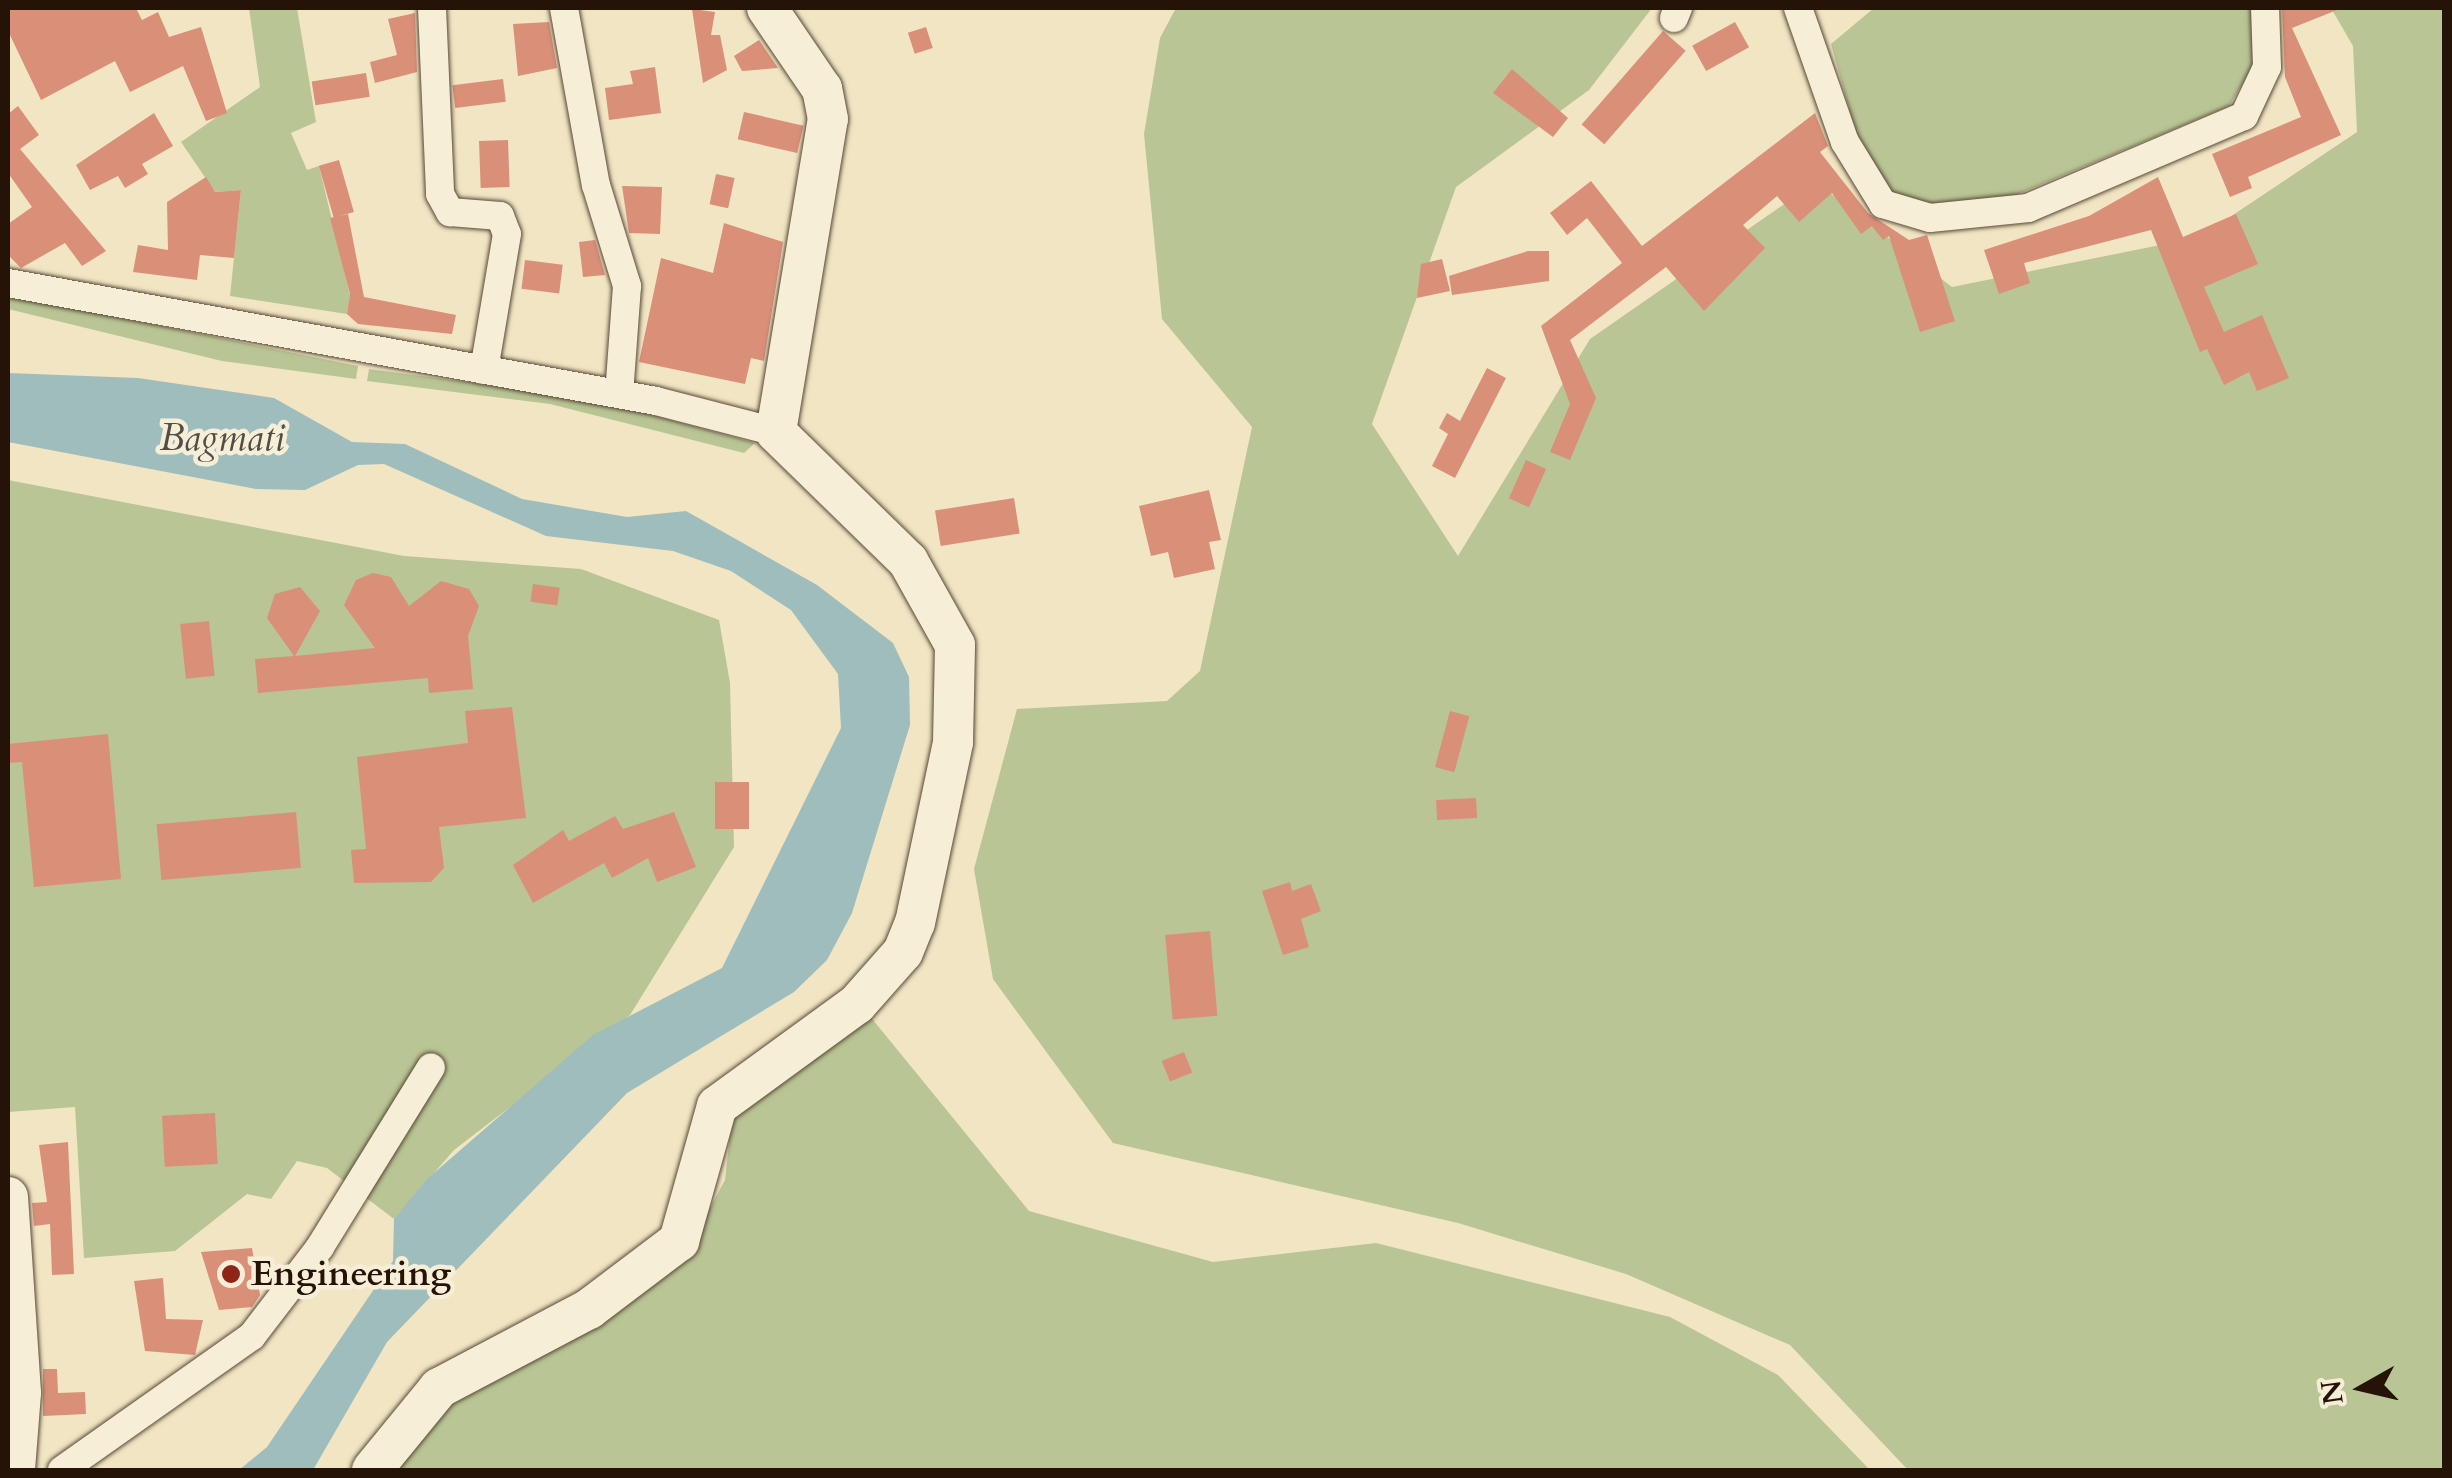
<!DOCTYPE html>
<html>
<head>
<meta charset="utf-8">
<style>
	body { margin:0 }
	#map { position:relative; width:2452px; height:1478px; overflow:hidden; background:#f2e5c3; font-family:Cardo,serif }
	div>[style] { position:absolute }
	.green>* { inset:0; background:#b9c594 }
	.water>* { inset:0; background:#9ebdbc }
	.building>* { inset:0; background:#da8f79; transform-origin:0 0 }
	.roads { filter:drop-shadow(0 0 2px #584837) drop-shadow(0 0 2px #584837) }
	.street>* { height:28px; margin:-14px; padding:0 14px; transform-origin:14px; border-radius:14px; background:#f7eed8 }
	.secondary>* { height:40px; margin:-20px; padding:0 20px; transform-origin:20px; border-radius:20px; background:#f7eed8 }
	.dots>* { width:28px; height:28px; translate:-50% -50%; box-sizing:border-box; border:5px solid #f7eed8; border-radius:50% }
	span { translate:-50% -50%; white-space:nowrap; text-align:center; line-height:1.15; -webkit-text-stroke:9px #f7eed8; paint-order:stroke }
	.poi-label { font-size:35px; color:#251308; font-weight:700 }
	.left { translate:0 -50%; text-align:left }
	.water-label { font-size:38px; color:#4f4e47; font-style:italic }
	.frame { position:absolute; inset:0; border:10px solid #251308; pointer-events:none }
	.north { position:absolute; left:2312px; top:1338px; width:100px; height:100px; -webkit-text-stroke:8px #f7eed8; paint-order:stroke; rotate:262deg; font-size:28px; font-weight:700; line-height:40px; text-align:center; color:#251308 }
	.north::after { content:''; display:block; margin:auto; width:35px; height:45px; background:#251308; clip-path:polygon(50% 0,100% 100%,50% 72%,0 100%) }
</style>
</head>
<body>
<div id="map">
	<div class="green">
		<div style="clip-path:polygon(249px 8px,297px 8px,316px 122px,291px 133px,307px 170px,319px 166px,350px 295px,347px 314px,230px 296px,241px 190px,215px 192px,181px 142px,260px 87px)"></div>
		<div style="clip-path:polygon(1176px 8px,1652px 8px,1589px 90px,1456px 187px,1372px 424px,1458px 556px,1590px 339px,1816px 182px,1952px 287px,2200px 237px,2357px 132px,2353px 46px,2331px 8px,2444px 8px,2444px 1470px,1908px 1470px,1790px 1345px,1626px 1274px,1458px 1223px,1113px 1143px,993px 979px,974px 869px,1017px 709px,1167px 701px,1200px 671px,1252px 427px,1162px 319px,1144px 134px,1160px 38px)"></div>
		<div style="clip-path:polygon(1874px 8px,2253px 8px,2254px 65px,2229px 106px,2008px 198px,1918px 206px,1889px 190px,1856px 133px,1831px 44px)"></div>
		<div style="clip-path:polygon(8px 295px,358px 366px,356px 379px,222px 361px,8px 309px)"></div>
		<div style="clip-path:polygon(369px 369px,594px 399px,755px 443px,744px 453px,550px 404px,367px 381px)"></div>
		<div style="clip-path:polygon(8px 480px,404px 556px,581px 569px,719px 620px,730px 683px,734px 847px,630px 1015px,454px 1150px,394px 1219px,327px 1168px,297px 1161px,271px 1199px,247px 1194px,175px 1251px,84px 1258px,75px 1107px,8px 1112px)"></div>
		<div style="clip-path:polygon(869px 1015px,1029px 1211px,1213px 1262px,1376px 1243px,1670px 1317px,1778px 1375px,1870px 1470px,394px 1470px,447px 1399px,689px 1248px,725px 1180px,733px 1108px)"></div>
	</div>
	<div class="water">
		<div style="clip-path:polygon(8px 373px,138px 378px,274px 398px,352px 442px,405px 444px,522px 499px,627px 517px,686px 511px,817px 585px,893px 643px,909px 677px,910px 725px,852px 913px,827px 960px,794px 992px,627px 1093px,387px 1342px,313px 1470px,239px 1470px,267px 1447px,393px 1261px,394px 1219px,427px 1179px,593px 1035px,722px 968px,841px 728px,838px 674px,791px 610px,731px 571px,673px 551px,546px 536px,384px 464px,358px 465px,305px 490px,256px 489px,8px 442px)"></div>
	</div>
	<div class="building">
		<div style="clip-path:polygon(8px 8px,136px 8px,142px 20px,158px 12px,169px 37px,201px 27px,227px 113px,206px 121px,183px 66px,130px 92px,115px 61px,41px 100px,8px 31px)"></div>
		<div style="clip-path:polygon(2282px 8px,2342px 8px,2292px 28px,2341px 135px,2248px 177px,2252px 188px,2230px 197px,2212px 154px,2301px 117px,2285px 77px)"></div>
		<div style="clip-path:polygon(692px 9px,715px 12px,711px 35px,720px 35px,727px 70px,703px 83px)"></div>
		<div style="clip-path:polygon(415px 13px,417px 72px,375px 83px,370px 62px,397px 55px,388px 19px)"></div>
		<div style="clip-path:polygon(549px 22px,557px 68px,518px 76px,513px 24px)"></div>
		<div style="left:1735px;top:22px;width:29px;height:49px;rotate:61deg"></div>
		<div style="left:926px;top:27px;width:22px;height:19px;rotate:72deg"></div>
		<div style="left:1663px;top:31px;width:30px;height:124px;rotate:41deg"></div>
		<div style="clip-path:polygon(759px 40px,778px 68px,742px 71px,734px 56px)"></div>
		<div style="clip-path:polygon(655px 67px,661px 113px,609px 120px,605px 88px,633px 84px,630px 71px)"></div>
		<div style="clip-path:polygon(1512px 69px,1568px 118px,1553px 137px,1493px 93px)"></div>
		<div style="left:366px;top:73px;width:24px;height:55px;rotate:81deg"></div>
		<div style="left:503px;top:79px;width:23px;height:51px;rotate:83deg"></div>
		<div style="clip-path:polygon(18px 106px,39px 135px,20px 149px,106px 251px,82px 266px,65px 243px,21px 268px,8px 255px,8px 224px,32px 207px,8px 173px,8px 114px)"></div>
		<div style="left:744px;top:112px;width:61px;height:28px;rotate:13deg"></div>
		<div style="clip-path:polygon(154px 113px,173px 146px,142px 164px,148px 174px,125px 188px,118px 176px,90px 190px,76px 165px)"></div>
		<div style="clip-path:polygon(1815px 113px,1828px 146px,1820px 152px,1868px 213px,1909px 240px,1927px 235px,1955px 321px,1920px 332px,1889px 236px,1883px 240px,1872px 226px,1861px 234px,1832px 193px,1799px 222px,1777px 196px,1743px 225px,1765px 248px,1704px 311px,1666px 267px,1570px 340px,1596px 398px,1570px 460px,1550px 452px,1570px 404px,1541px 326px,1622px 263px,1587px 218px,1567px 235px,1550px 213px,1591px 181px,1642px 246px)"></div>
		<div style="left:508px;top:140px;width:47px;height:29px;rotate:88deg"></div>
		<div style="left:339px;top:160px;width:54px;height:21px;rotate:74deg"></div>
		<div style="left:716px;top:174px;width:19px;height:31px;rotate:12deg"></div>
		<div style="clip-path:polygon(206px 177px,215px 192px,241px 190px,234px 258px,200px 255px,197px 280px,133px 272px,138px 245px,168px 250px,167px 202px)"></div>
		<div style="clip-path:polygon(2158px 177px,2183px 237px,2236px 214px,2258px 264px,2204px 287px,2224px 332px,2262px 315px,2289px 378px,2257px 391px,2249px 372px,2224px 385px,2207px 349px,2200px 352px,2151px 230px,2024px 263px,2030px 283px,1999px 294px,1984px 250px,2089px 216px)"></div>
		<div style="clip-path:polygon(622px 186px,662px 187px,660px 234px,629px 233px)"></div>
		<div style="clip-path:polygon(348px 214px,364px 297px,456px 315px,452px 334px,358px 324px,347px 314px,350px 294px,330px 218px)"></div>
		<div style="clip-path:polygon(724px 223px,783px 242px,764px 361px,751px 358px,745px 384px,639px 362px,661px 258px,713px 273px)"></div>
		<div style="clip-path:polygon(595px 240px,605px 275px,583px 277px,579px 242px)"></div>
		<div style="clip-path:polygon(1528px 251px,1549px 251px,1549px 281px,1452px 295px,1449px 276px)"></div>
		<div style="clip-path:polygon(1442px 259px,1450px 291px,1417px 298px,1421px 264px)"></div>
		<div style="left:525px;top:260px;width:38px;height:29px;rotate:7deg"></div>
		<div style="clip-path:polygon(1487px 368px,1506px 378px,1455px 478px,1432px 466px,1448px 434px,1439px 428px,1447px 413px,1460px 421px)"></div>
		<div style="left:1526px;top:460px;width:22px;height:42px;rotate:24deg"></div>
		<div style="clip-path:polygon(1209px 490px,1221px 540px,1209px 542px,1215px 569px,1174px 578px,1168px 552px,1151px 556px,1139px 506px)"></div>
		<div style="left:1014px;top:498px;width:36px;height:80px;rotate:81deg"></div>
		<div style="clip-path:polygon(373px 573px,391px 577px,409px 606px,441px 581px,469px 589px,479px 606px,468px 636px,473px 689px,429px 693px,428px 678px,258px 693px,255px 659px,294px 656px,267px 618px,275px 594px,300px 587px,320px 611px,295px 656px,375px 648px,344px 605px,356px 580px)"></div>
		<div style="left:533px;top:584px;width:27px;height:18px;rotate:8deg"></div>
		<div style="left:209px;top:621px;width:55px;height:29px;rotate:84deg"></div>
		<div style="clip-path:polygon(512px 707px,526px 818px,439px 827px,444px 868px,431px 882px,354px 883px,351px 850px,366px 849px,357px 757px,468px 743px,465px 711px)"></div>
		<div style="left:1450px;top:711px;width:20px;height:58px;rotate:15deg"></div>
		<div style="clip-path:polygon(108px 734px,121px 879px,34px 887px,22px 762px,8px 763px,8px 744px)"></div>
		<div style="left:715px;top:782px;width:34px;height:47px"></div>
		<div style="left:1476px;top:798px;width:20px;height:40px;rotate:87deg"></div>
		<div style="left:296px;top:812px;width:56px;height:140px;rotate:85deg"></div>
		<div style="clip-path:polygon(674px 812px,696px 867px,657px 882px,648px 858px,612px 878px,604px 863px,533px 903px,513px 865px,563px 830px,569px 841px,615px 816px,623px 829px)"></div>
		<div style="clip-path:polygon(1290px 882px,1292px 891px,1311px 884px,1321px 911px,1301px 919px,1309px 947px,1283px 955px,1262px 891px)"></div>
		<div style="left:1210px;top:931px;width:85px;height:45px;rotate:85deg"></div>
		<div style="left:1184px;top:1052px;width:22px;height:24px;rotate:68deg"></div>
		<div style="left:215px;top:1113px;width:51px;height:53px;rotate:87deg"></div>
		<div style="clip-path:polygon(68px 1142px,74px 1274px,52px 1275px,50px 1224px,34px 1226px,32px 1203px,47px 1202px,39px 1145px)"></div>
		<div style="clip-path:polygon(252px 1248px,260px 1295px,252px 1307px,219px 1310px,201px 1252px)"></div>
		<div style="clip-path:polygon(163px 1278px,166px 1319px,203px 1320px,195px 1355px,145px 1351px,134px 1281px)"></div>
		<div style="clip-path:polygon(43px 1369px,57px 1369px,58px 1393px,85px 1392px,86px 1414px,43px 1416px)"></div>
	</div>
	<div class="roads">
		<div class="street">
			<div style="left:432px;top:8px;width:186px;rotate:87.5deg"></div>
			<div style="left:440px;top:194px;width:21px;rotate:61deg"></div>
			<div style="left:450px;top:212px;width:50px;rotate:4.6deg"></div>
			<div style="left:500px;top:216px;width:19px;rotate:69deg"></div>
			<div style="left:507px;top:234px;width:138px;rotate:99.6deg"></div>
			<div style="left:564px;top:8px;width:180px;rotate:79.8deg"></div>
			<div style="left:596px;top:185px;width:106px;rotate:72.9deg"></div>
			<div style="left:627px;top:286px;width:108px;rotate:94.2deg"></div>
			<div style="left:1798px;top:8px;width:142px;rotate:70.7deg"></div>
			<div style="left:1845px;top:142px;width:73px;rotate:58.5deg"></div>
			<div style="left:1883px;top:204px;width:49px;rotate:16.6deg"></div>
			<div style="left:1930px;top:218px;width:99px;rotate:-5.8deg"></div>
			<div style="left:2028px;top:208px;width:235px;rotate:-23.1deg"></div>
			<div style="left:2244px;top:116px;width:54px;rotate:-64.9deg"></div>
			<div style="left:2267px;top:67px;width:59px;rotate:-91.9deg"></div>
			<div style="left:1674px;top:18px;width:11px;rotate:-68deg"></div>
			<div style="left:8px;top:283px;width:659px;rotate:10.32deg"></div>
			<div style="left:656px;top:401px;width:124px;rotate:14.5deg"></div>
			<div style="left:62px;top:1470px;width:232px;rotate:-35.2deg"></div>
			<div style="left:252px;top:1336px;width:112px;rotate:-52.6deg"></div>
			<div style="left:320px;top:1247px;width:211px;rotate:-58.3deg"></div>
		</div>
		<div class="secondary">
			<div style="left:8px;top:1197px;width:196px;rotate:86.2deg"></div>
			<div style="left:21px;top:1393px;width:77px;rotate:94.5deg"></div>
			<div style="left:372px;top:1470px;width:106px;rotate:-50.7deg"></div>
			<div style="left:439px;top:1388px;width:170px;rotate:-27.8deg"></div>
			<div style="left:589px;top:1309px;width:113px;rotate:-37.1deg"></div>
			<div style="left:679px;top:1241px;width:140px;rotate:-74.3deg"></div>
			<div style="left:717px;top:1106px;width:173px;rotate:-36.1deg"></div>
			<div style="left:857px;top:1004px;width:69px;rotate:-48.5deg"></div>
			<div style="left:903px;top:952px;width:31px;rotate:-68deg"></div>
			<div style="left:915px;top:923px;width:185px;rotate:-78.1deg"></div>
			<div style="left:953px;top:742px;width:97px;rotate:-88.8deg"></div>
			<div style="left:955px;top:645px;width:96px;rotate:-119.2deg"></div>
			<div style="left:908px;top:561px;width:185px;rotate:-135.7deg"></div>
			<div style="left:776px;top:432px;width:317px;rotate:-80.6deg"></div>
			<div style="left:828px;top:119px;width:31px;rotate:-101deg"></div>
			<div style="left:822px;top:89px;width:98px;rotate:-124.2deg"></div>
		</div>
	</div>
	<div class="dots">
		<div style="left:231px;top:1274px;background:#8f2418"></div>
	</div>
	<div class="poi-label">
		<span class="left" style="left:251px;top:1274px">Engineering</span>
	</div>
	<div class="water-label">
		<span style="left:222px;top:439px">Bagmati</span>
	</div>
	<div class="frame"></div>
	<div class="north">N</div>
</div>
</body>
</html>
